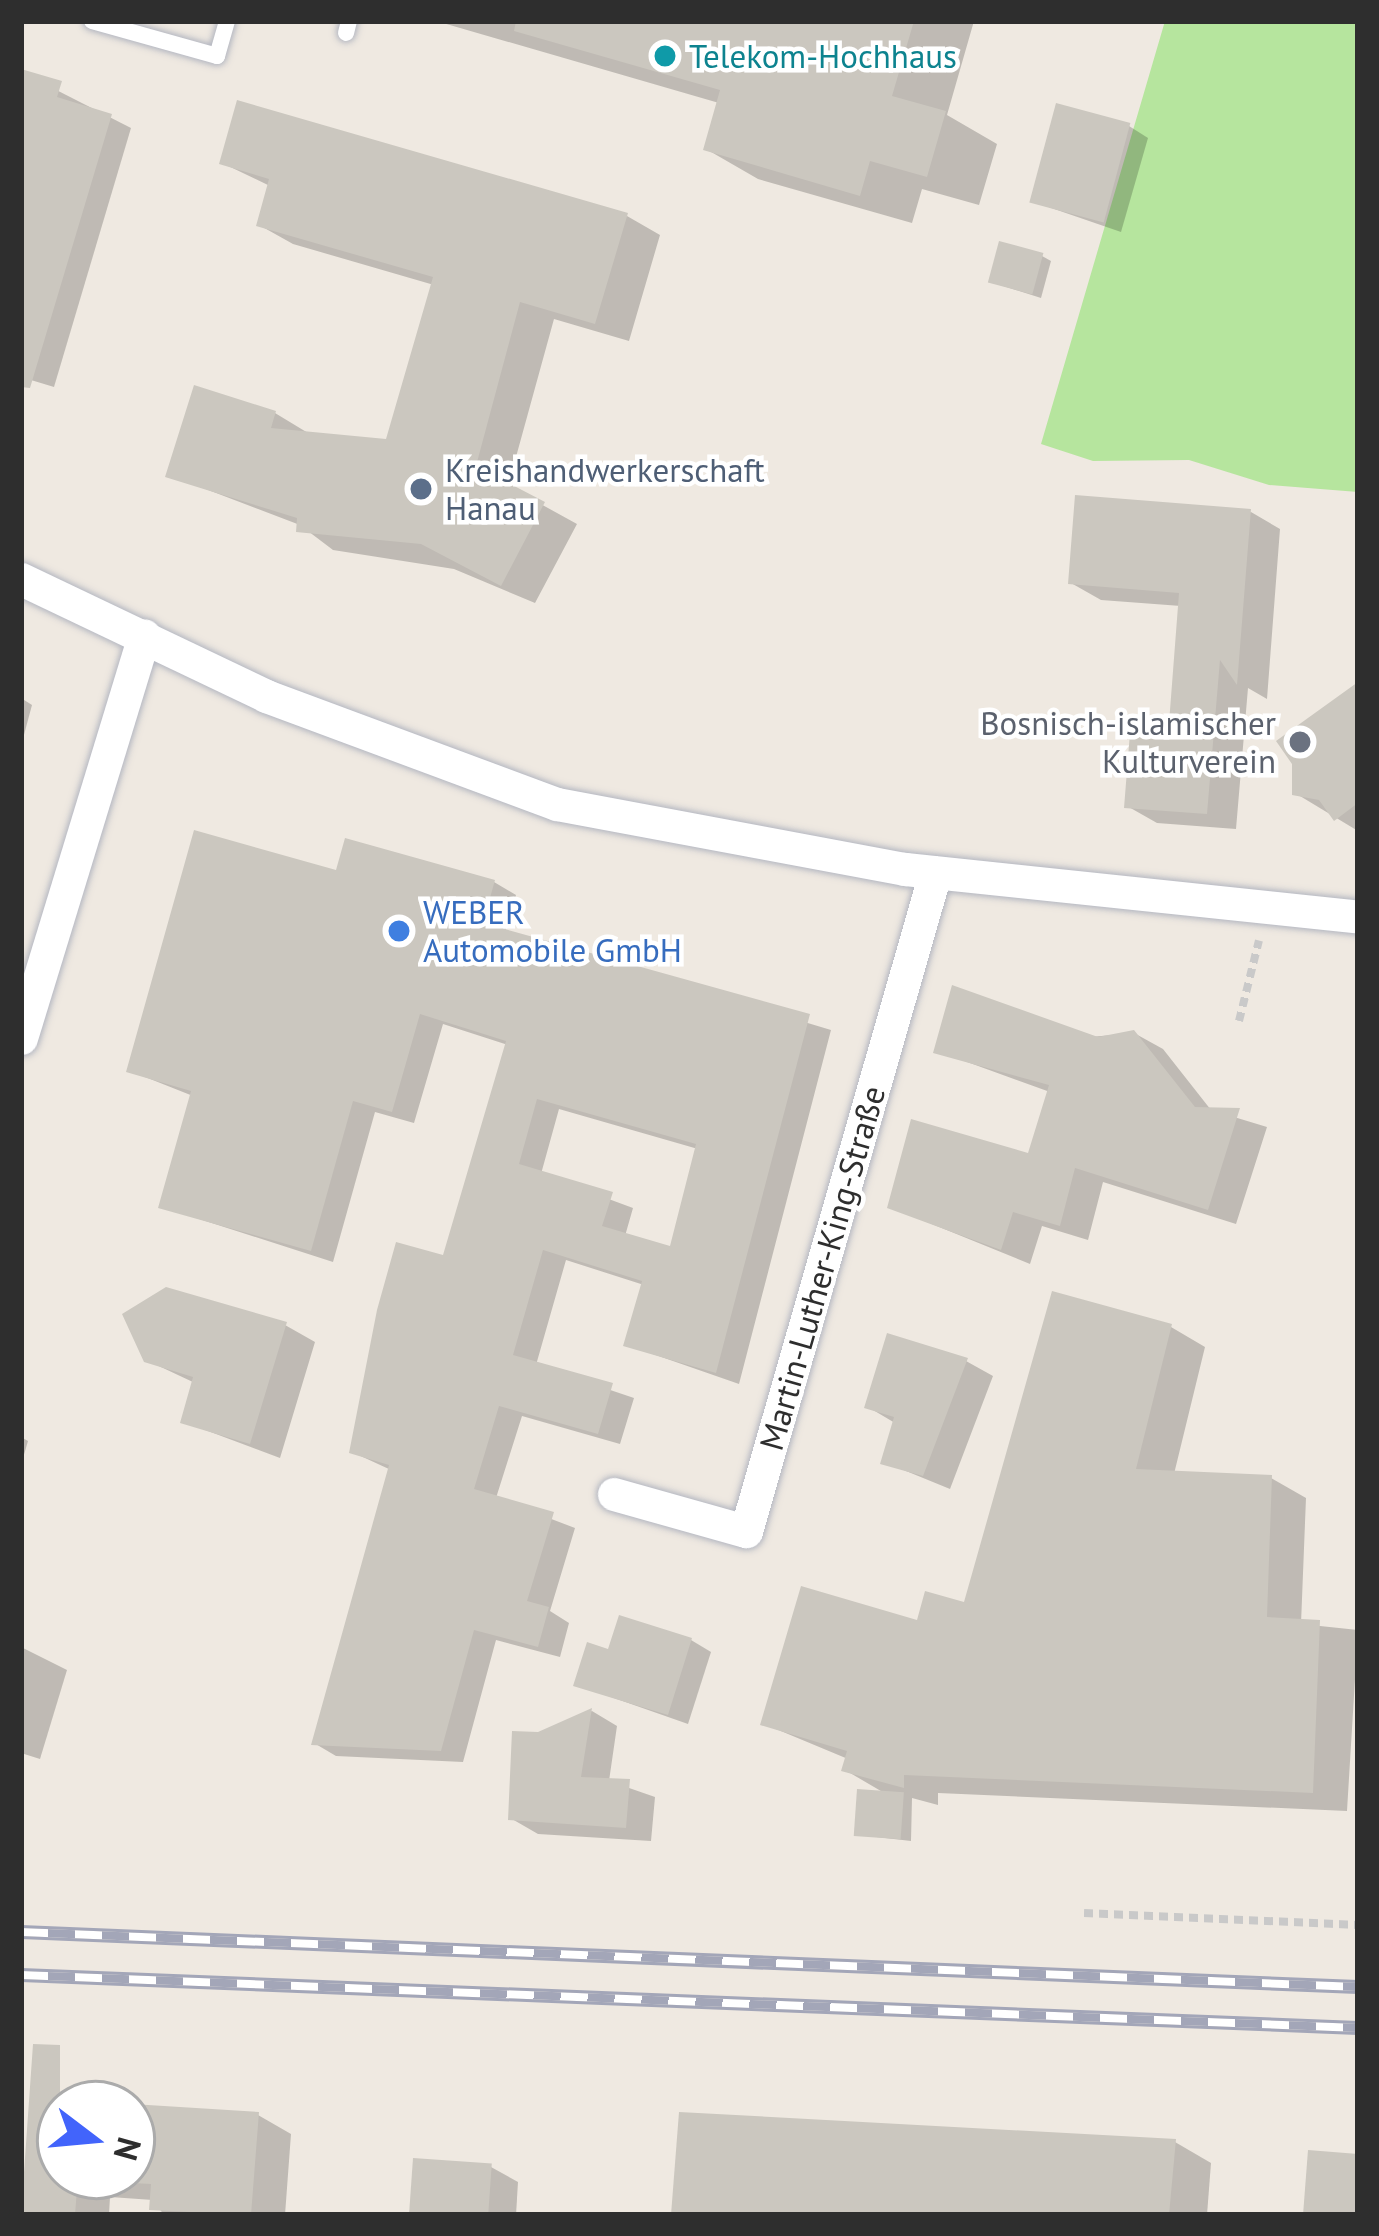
<!DOCTYPE html>
<html>
<head>
<meta charset="utf-8">
<style>
	body { margin:0 }
	#map { position:relative; width:1379px; height:2236px; overflow:hidden; background:#efe9e1; font-family:"PT Sans",sans-serif }
	div>[style] { position:absolute }
	.green>* { inset:0; background:#b6e59e }
	.shadow>* { inset:0; background:#0003 }
	.building>* { inset:0; background:#cbc7bf; transform-origin:0 0 }
	.path>* { height:8px; margin-top:-4px; transform-origin:0; background:repeating-linear-gradient(90deg,#c9c9c9 0 9px,transparent 0 15px) }
	.roads { filter:drop-shadow(0 0 3px #b4b7c1) drop-shadow(0 0 3px #b4b7c1) }
	.lane>* { height:16px; margin:-8px; padding:0 8px; transform-origin:8px; border-radius:8px; background:#fff }
	.street>* { height:33px; margin:-16.5px; padding:0 16.5px; transform-origin:16.5px; border-radius:16.5px; background:#fff }
	.rail>* { height:14px; margin-top:-7px; transform-origin:0; background:repeating-linear-gradient(90deg,#fff 0 27px,#a3a6b8 0 54px); box-sizing:border-box; border-block:3px solid #a3a6b8 }
	.dots>* { width:33px; height:33px; translate:-50% -50%; box-sizing:border-box; border:6px solid #fff; border-radius:50% }
	span { translate:-50% -50%; white-space:nowrap; text-align:center; line-height:1.15; -webkit-text-stroke:9px #fff; paint-order:stroke }
	.culture-label { font-size:33px; color:#0d838f }
	.left { translate:0 -50%; text-align:left }
	.service-label { font-size:33px; color:#4e5e75 }
	.worship-label { font-size:33px; color:#5b616d }
	.right { translate:-100% -50%; text-align:right }
	.shop-label { font-size:33px; color:#366cbe }
	.street-label { font-size:33px; color:#2e2e2e }
	.frame { position:absolute; inset:0; border:24px solid #2e2e2e; pointer-events:none }
	.north { position:absolute; left:36px; top:2080px; width:120px; height:120px; box-sizing:border-box; background:#fff; border:3px solid #ababab; border-radius:50%; rotate:106deg; font-size:33px; font-weight:700; line-height:48px; text-align:center; color:#2e2e2e }
	.north::after { content:''; display:block; margin:auto; width:42px; height:54px; background:#4264fb; clip-path:polygon(50% 0,100% 100%,50% 72%,0 100%) }
</style>
</head>
<body>
<div id="map">
	<div class="green">
		<div style="clip-path:polygon(1165px 21px,1358px 21px,1358px 492px,1269px 485px,1189px 460px,1093px 461px,1041px 444px)"></div>
	</div>
	<div class="shadow">
		<div style="clip-path:polygon(436px 21px,974px 21px,947px 115px,997px 144px,979px 205px,922px 189px,912px 223px,758px 179px,706px 149px,719px 103px)"></div>
		<div style="clip-path:polygon(21px 72px,131px 128px,54px 387px,21px 377px)"></div>
		<div style="clip-path:polygon(1129px 126px,1148px 138px,1121px 232px,1031px 201px)"></div>
		<div style="clip-path:polygon(222px 163px,627px 216px,660px 235px,629px 341px,554px 319px,508px 486px,577px 524px,535px 603px,454px 569px,333px 550px,300px 525px,169px 475px,275px 413px,308px 433px,388px 442px,434px 285px,293px 244px,259px 225px,270px 186px)"></div>
		<div style="clip-path:polygon(1042px 256px,1051px 261px,1041px 298px,991px 282px)"></div>
		<div style="clip-path:polygon(1251px 512px,1280px 529px,1267px 699px,1248px 688px,1236px 829px,1157px 823px,1127px 806px,1172px 726px,1181px 606px,1101px 600px,1071px 583px)"></div>
		<div style="clip-path:polygon(1358px 686px,1358px 831px,1295px 793px)"></div>
		<div style="clip-path:polygon(21px 698px,32px 705px,21px 746px)"></div>
		<div style="clip-path:polygon(evenodd,338px 874px,494px 882px,516px 895px,505px 932px,831px 1030px,739px 1384px,627px 1345px,644px 1285px,566px 1260px,536px 1365px,634px 1398px,620px 1444px,522px 1416px,496px 1498px,575px 1528px,550px 1611px,569px 1623px,560px 1657px,496px 1640px,463px 1762px,336px 1756px,314px 1743px,391px 1470px,352px 1452px,445px 1259px,508px 1045px,443px 1024px,414px 1123px,375px 1112px,333px 1262px,162px 1207px,193px 1096px,130px 1071px,338px 874px,559px 1109px,698px 1149px,672px 1250px,625px 1236px,633px 1208px,541px 1174px,559px 1109px)"></div>
		<div style="clip-path:polygon(1134px 1033px,1163px 1049px,1211px 1110px,1267px 1127px,1236px 1224px,1103px 1182px,1088px 1240px,1042px 1226px,1030px 1264px,890px 1207px,1030px 1157px,1050px 1092px,937px 1051px)"></div>
		<div style="clip-path:polygon(285px 1325px,315px 1342px,280px 1458px,184px 1422px,195px 1383px,146px 1360px)"></div>
		<div style="clip-path:polygon(1171px 1327px,1205px 1347px,1174px 1474px,1271px 1478px,1306px 1498px,1301px 1624px,1358px 1630px,1347px 1811px,938px 1793px,938px 1805px,912px 1798px,911px 1841px,859px 1835px,886px 1794px,845px 1770px,848px 1759px,764px 1724px,919px 1623px,966px 1606px)"></div>
		<div style="clip-path:polygon(966px 1361px,993px 1376px,950px 1489px,884px 1462px,895px 1423px,868px 1407px)"></div>
		<div style="clip-path:polygon(21px 1437px,28px 1441px,21px 1465px)"></div>
		<div style="clip-path:polygon(691px 1640px,711px 1652px,688px 1724px,577px 1685px,610px 1653px)"></div>
		<div style="clip-path:polygon(21px 1647px,67px 1670px,40px 1759px,21px 1753px)"></div>
		<div style="clip-path:polygon(592px 1711px,617px 1726px,609px 1781px,655px 1797px,651px 1841px,538px 1834px,512px 1819px,539px 1735px)"></div>
		<div style="clip-path:polygon(32px 2102px,63px 2104px,60px 2176px,132px 2176px,132px 2108px,258px 2115px,291px 2134px,285px 2215px,164px 2215px,153px 2200px,110px 2197px,109px 2215px,24px 2215px)"></div>
		<div style="clip-path:polygon(1175px 2142px,1211px 2163px,1207px 2215px,674px 2215px)"></div>
		<div style="clip-path:polygon(491px 2167px,518px 2182px,516px 2215px,412px 2215px)"></div>
	</div>
	<div class="building">
		<div style="clip-path:polygon(516px 21px,914px 21px,892px 96px,946px 111px,927px 177px,870px 161px,860px 196px,703px 150px,720px 90px,514px 31px)"></div>
		<div style="clip-path:polygon(21px 69px,62px 81px,57px 97px,112px 114px,30px 388px,21px 387px)"></div>
		<div style="clip-path:polygon(237px 100px,628px 213px,595px 324px,520px 302px,476px 466px,545px 502px,501px 586px,421px 544px,296px 532px,297px 518px,165px 477px,194px 385px,276px 411px,271px 428px,386px 439px,433px 277px,256px 226px,269px 179px,219px 164px)"></div>
		<div style="left:1056px;top:103px;width:77px;height:103px;rotate:15deg"></div>
		<div style="left:999px;top:241px;width:46px;height:43px;rotate:15deg"></div>
		<div style="clip-path:polygon(1075px 495px,1251px 509px,1237px 685px,1220px 660px,1207px 814px,1124px 808px,1131px 720px,1169px 723px,1179px 593px,1068px 584px)"></div>
		<div style="clip-path:polygon(1358px 682px,1358px 803px,1334px 821px,1319px 800px,1292px 795px,1292px 764px,1276px 741px)"></div>
		<div style="clip-path:polygon(evenodd,194px 830px,336px 870px,345px 838px,495px 880px,483px 923px,810px 1014px,716px 1373px,623px 1346px,642px 1281px,543px 1250px,513px 1355px,613px 1383px,598px 1434px,499px 1406px,474px 1489px,554px 1512px,527px 1601px,549px 1607px,538px 1647px,474px 1630px,441px 1751px,311px 1745px,389px 1465px,349px 1453px,377px 1310px,396px 1242px,443px 1255px,506px 1041px,420px 1014px,392px 1112px,353px 1101px,311px 1251px,158px 1208px,191px 1091px,126px 1072px,194px 830px,537px 1099px,696px 1144px,670px 1246px,602px 1226px,613px 1192px,519px 1164px,537px 1099px)"></div>
		<div style="clip-path:polygon(952px 985px,1098px 1037px,1134px 1030px,1195px 1107px,1240px 1108px,1208px 1210px,1075px 1168px,1060px 1226px,1013px 1212px,1001px 1250px,887px 1208px,911px 1119px,1028px 1153px,1049px 1085px,933px 1053px)"></div>
		<div style="clip-path:polygon(166px 1287px,287px 1322px,250px 1444px,180px 1423px,193px 1377px,144px 1362px,122px 1314px)"></div>
		<div style="clip-path:polygon(1052px 1291px,1172px 1324px,1136px 1469px,1272px 1475px,1267px 1617px,1320px 1620px,1313px 1793px,904px 1775px,904px 1788px,841px 1771px,847px 1751px,760px 1725px,801px 1586px,917px 1620px,925px 1591px,964px 1602px)"></div>
		<div style="clip-path:polygon(887px 1333px,968px 1358px,923px 1476px,880px 1464px,894px 1417px,864px 1408px)"></div>
		<div style="clip-path:polygon(619px 1615px,692px 1638px,668px 1715px,573px 1686px,587px 1642px,608px 1649px)"></div>
		<div style="clip-path:polygon(592px 1708px,581px 1777px,630px 1779px,626px 1828px,508px 1820px,512px 1731px,538px 1732px)"></div>
		<div style="left:857px;top:1789px;width:47px;height:47px;rotate:4deg"></div>
		<div style="clip-path:polygon(33px 2044px,60px 2045px,60px 2176px,78px 2176px,75px 2215px,21px 2215px)"></div>
		<div style="clip-path:polygon(132px 2104px,259px 2112px,251px 2215px,149px 2210px,151px 2184px,132px 2183px)"></div>
		<div style="clip-path:polygon(679px 2112px,1176px 2139px,1169px 2215px,671px 2215px)"></div>
		<div style="clip-path:polygon(1308px 2150px,1358px 2154px,1358px 2215px,1303px 2215px)"></div>
		<div style="left:413px;top:2158px;width:79px;height:57px;rotate:4deg"></div>
	</div>
	<div class="path">
		<div style="left:1239px;top:1021px;width:83px;rotate:-76.1deg"></div>
		<div style="left:1084px;top:1913px;width:274px;rotate:2.5deg"></div>
	</div>
	<div class="roads">
		<div class="lane">
			<div style="left:92px;top:21px;width:130px;rotate:15.6deg"></div>
			<div style="left:217px;top:56px;width:36px;rotate:-74deg"></div>
			<div style="left:346px;top:33px;width:12px;rotate:-76deg"></div>
		</div>
		<div class="street">
			<div style="left:21px;top:579px;width:272px;rotate:25.5deg"></div>
			<div style="left:266px;top:696px;width:310px;rotate:20.4deg"></div>
			<div style="left:557px;top:804px;width:354px;rotate:10.6deg"></div>
			<div style="left:905px;top:869px;width:456px;rotate:6deg"></div>
			<div style="left:21px;top:1038px;width:421px;rotate:-73deg"></div>
			<div style="left:614px;top:1494px;width:137px;rotate:15.7deg"></div>
			<div style="left:746px;top:1531px;width:685px;rotate:-73.97deg"></div>
		</div>
	</div>
	<div class="rail">
		<div style="left:21px;top:1932px;width:1338px;rotate:2.36deg"></div>
		<div style="left:21px;top:1975px;width:1338px;rotate:2.27deg"></div>
	</div>
	<div class="dots">
		<div style="left:665px;top:56px;background:#0f9aa8"></div>
		<div style="left:421px;top:489px;background:#5c6f8a"></div>
		<div style="left:1300px;top:742px;background:#6b7280"></div>
		<div style="left:399px;top:931px;background:#3f7fe0"></div>
	</div>
	<div class="culture-label">
		<span class="left" style="left:689px;top:56px">Telekom-Hochhaus</span>
	</div>
	<div class="service-label">
		<span class="left" style="left:445px;top:489px">Kreishandwerkerschaft<br>Hanau</span>
	</div>
	<div class="worship-label">
		<span class="right" style="left:1276px;top:742px">Bosnisch-islamischer<br>Kulturverein</span>
	</div>
	<div class="shop-label">
		<span class="left" style="left:423px;top:931px">WEBER<br>Automobile GmbH</span>
	</div>
	<div class="street-label">
		<span style="left:822px;top:1268px;rotate:-74deg">Martin-Luther-King-Straße</span>
	</div>
	<div class="frame"></div>
	<div class="north">N</div>
</div>
</body>
</html>
